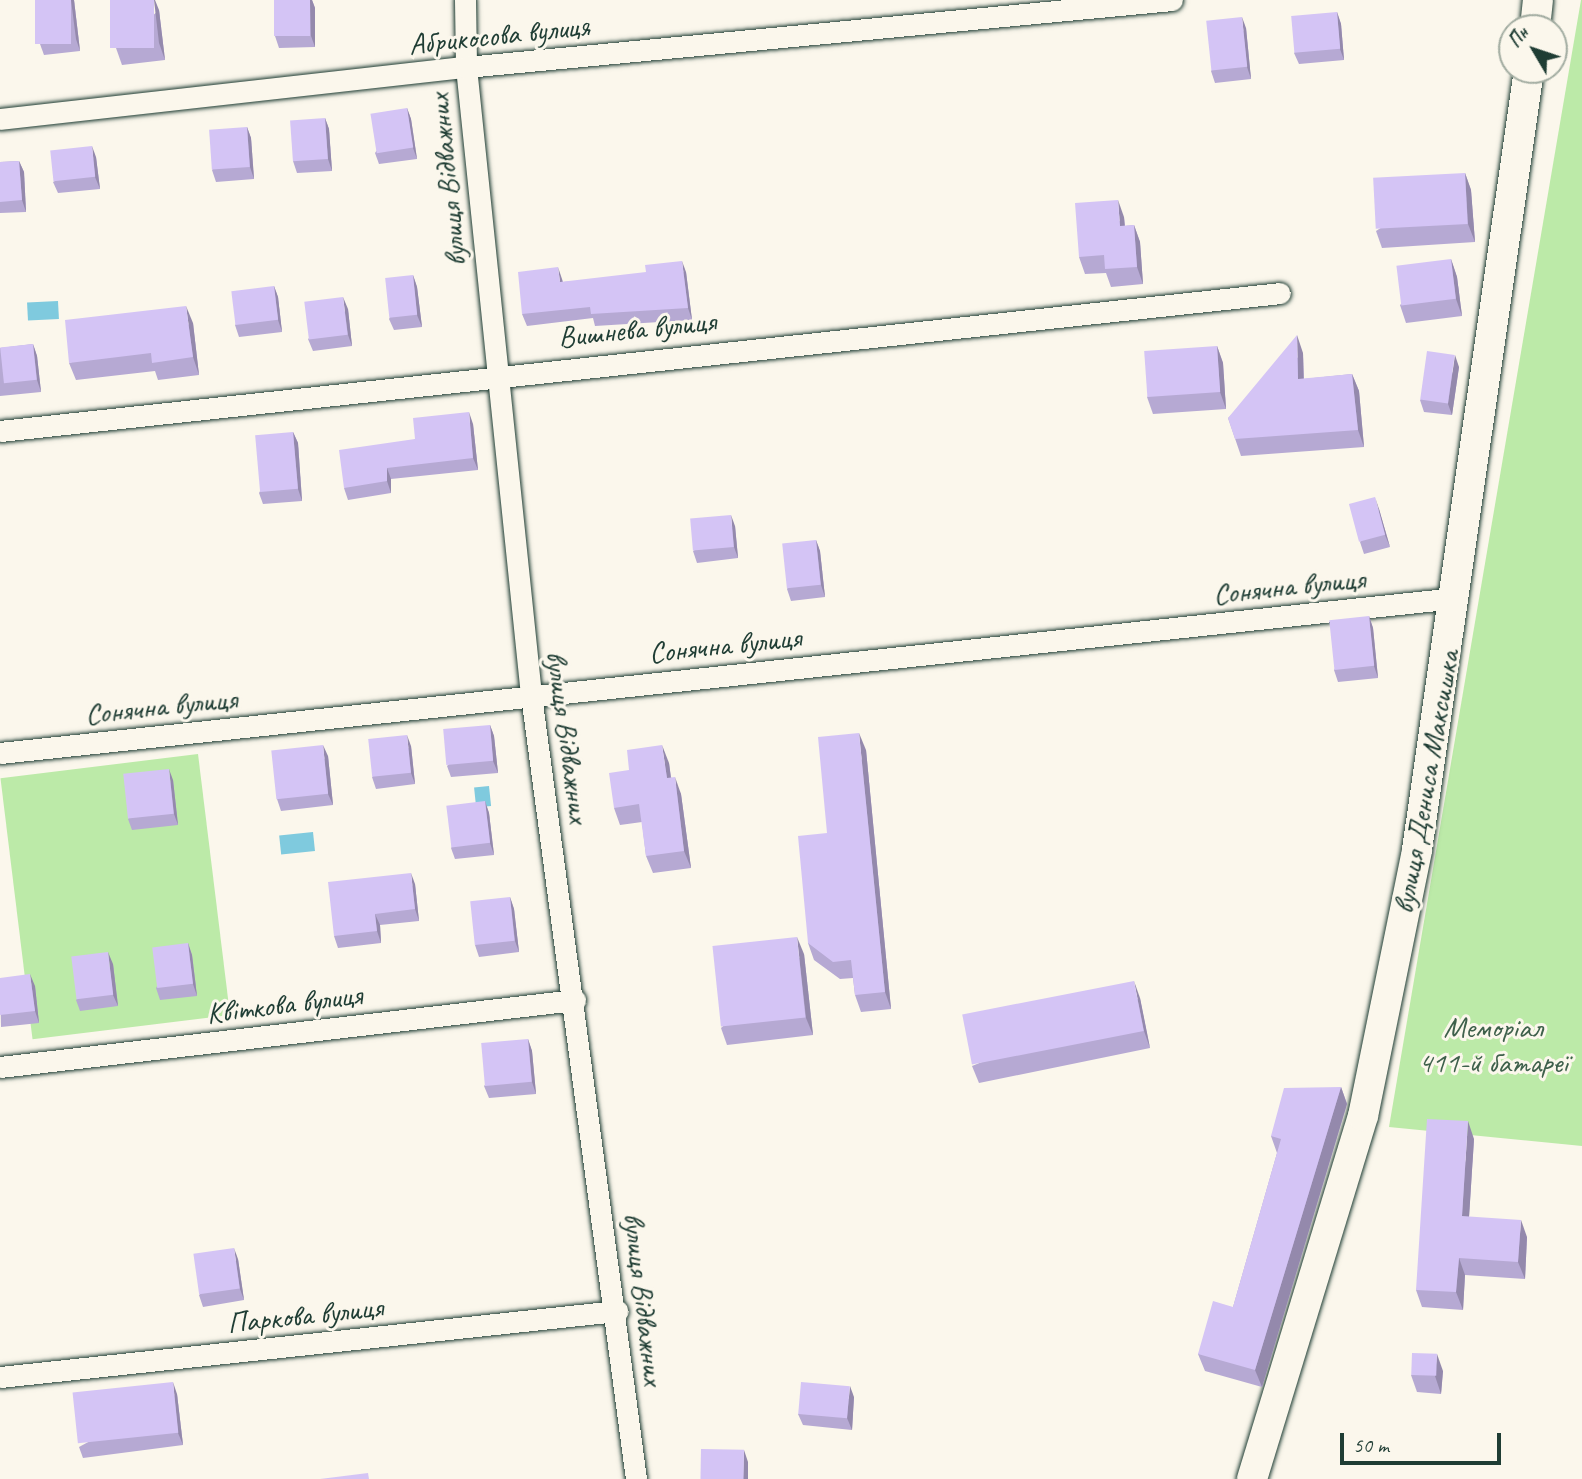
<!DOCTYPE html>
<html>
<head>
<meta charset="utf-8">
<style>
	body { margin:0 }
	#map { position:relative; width:1582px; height:1479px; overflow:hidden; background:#fbf7ec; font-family:Caveat,sans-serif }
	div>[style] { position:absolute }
	.green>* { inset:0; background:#bceaa8; transform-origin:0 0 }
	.water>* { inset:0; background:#7fcade; transform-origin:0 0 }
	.roads { filter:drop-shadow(0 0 2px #1f3d34) drop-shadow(0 0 2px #1f3d34) }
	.street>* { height:21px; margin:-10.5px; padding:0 10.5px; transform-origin:10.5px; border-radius:10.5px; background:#fbf7ec }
	.secondary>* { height:30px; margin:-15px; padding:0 15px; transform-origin:15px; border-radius:15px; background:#fbf7ec }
	.wall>* { inset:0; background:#b6a9d3 }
	.shaded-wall>* { inset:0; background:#9489ac }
	.building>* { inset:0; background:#d4c4f5; transform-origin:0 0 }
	span { translate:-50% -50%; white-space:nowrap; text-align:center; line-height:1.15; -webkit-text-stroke:6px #fbf7ec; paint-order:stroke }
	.street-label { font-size:30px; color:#1f3d34 }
	.park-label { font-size:30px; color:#3e604b }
	.north { position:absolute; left:1498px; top:14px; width:70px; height:70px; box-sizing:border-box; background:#fbf7ec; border:2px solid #a3ada2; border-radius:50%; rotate:309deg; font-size:19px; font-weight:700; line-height:28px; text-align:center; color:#1f3d34 }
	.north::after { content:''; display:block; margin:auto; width:24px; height:32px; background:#1f3d34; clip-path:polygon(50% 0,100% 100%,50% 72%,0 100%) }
	.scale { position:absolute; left:1340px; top:1433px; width:161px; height:32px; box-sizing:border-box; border:4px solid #1f3d34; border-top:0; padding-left:9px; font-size:21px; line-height:24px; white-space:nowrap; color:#1f3d34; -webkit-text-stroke:5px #fbf7ec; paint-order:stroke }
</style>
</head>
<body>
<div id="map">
	<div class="green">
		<div style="clip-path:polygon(1581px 0,1582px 0,1582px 1146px,1389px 1127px)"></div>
		<div style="left:198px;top:754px;width:263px;height:199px;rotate:83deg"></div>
	</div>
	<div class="water">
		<div style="left:58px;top:301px;width:18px;height:31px;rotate:87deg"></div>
		<div style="left:489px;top:786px;width:20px;height:15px;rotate:84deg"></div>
		<div style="left:313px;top:832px;width:19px;height:34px;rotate:84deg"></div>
	</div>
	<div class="roads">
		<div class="street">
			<div style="left:465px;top:0;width:67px;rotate:89.1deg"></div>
			<div style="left:466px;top:67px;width:631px;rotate:84.09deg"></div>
			<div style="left:531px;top:695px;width:791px;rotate:82.37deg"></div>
			<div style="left:0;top:119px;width:469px;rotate:-6.4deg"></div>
			<div style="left:466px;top:67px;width:709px;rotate:-5.42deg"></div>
			<div style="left:0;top:431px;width:1287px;rotate:-6.15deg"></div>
			<div style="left:0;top:753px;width:1464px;rotate:-6.08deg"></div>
			<div style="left:0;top:1067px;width:579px;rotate:-6.65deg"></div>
			<div style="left:0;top:1377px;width:621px;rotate:-6.11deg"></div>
		</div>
		<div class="secondary">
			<div style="left:1535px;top:28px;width:28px;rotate:-84deg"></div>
			<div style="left:1252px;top:1479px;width:380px;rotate:-73deg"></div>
			<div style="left:1363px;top:1116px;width:271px;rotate:-78.5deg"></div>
			<div style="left:1417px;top:850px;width:788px;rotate:-81.83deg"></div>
		</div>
	</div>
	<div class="wall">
		<div style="clip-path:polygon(35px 0,74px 0,80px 51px,44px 55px,40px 44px)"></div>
		<div style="clip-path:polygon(274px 0,312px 0,315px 8px,315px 47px,279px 48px,275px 36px)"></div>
		<div style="clip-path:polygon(159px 10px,165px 60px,122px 65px,116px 48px)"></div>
		<div style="clip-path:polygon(1337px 12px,1341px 24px,1344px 60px,1299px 64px,1294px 53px)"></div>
		<div style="clip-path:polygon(1246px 28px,1251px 79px,1215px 83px,1211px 71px)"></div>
		<div style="clip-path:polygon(407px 108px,411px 119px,417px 159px,379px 164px,375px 153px)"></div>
		<div style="clip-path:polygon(325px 118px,329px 129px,332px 171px,297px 173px,293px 161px)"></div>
		<div style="clip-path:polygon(247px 127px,251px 138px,254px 179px,216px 182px,212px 170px)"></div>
		<div style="clip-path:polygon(96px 157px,100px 189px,58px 193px,53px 182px)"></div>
		<div style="clip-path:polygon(19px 161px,24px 172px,26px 212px,0 213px,0 162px)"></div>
		<div style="clip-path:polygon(1465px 173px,1471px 190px,1475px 242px,1382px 248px,1376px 231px)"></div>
		<div style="clip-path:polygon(1124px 217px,1125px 226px,1134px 225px,1140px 242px,1143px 284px,1111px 287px,1106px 273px,1085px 274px,1079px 257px)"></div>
		<div style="clip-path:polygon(1451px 259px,1457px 277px,1462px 316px,1406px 323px,1400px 305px)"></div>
		<div style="clip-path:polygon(686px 272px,692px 320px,595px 326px,593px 318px,527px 326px,522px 314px,562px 279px,563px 282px)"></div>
		<div style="clip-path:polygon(413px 275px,417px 287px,422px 327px,394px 330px,389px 319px)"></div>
		<div style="clip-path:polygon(274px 286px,278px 297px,282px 332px,239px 337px,235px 325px)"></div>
		<div style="clip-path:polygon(348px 309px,352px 346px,313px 351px,308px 339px)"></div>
		<div style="clip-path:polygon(193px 323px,199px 375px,158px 380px,155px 371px,76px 380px,69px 363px)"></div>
		<div style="clip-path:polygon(33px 344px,37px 356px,41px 392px,0 396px,0 348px)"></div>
		<div style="clip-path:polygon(1217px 346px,1223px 363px,1226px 409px,1153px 414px,1147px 397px)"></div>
		<div style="clip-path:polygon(1303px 353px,1304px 379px,1352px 374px,1359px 391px,1364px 447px,1241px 456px,1228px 418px)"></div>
		<div style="clip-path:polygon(1459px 367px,1452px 415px,1424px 412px,1420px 400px)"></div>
		<div style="clip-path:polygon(473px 424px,478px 470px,391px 479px,391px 493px,348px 500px,344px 488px,415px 439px)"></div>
		<div style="clip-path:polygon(293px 432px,298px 443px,302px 501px,263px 504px,259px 493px)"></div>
		<div style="clip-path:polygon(1379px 509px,1390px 547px,1364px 554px,1360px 542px)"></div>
		<div style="clip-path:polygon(735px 526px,738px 558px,697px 563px,693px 551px)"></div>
		<div style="clip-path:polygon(816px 540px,820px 551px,825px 597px,791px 601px,787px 589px)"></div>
		<div style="clip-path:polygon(1369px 616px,1373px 628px,1378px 678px,1338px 682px,1334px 670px)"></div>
		<div style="clip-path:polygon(490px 725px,494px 736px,498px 773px,451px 777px,447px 766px)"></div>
		<div style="clip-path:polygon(411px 746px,415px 784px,376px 789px,372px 777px)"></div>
		<div style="clip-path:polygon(866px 750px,891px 1009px,861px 1012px,855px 995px,853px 978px,840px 979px,814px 960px,808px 943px,827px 833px)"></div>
		<div style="clip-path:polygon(328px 756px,333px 805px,281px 811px,277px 799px)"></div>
		<div style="clip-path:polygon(669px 763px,671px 777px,681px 794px,691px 868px,653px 873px,646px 856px,642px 822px,620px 825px,614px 808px,629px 770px)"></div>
		<div style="clip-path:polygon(173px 780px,178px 825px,132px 830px,128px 819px)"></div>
		<div style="clip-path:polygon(485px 801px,489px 813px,494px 855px,455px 859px,451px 848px)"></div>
		<div style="clip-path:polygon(415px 884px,419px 921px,380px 925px,381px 943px,338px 948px,334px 936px)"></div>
		<div style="clip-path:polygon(510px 897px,514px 909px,519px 952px,479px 957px,475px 945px)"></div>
		<div style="clip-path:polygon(188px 943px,192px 955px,197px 996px,160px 1000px,156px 988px)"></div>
		<div style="clip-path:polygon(804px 954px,813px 1035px,727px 1045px,721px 1028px)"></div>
		<div style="clip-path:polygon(113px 964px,118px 1006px,80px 1011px,76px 1000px)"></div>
		<div style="clip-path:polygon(0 978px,35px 986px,39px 1023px,1px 1027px)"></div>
		<div style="clip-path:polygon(1140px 998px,1150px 1048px,979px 1083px,972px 1066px)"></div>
		<div style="clip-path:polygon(528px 1039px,532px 1051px,536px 1094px,489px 1098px,484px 1086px)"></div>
		<div style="clip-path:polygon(1341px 1087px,1347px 1104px,1262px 1387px,1205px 1371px,1198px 1354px,1233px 1307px,1277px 1153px,1271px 1136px)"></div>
		<div style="clip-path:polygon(1474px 1139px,1469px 1217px,1527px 1237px,1525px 1279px,1465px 1275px,1463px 1310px,1422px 1307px,1416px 1290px)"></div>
		<div style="clip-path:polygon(238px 1259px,244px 1300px,203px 1307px,199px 1295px)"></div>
		<div style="clip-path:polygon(1443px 1371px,1441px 1394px,1417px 1392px,1411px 1375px)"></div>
		<div style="clip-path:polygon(177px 1394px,183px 1445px,83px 1458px,79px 1447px)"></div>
		<div style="clip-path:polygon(854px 1397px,852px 1430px,803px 1425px,798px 1414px)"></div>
	</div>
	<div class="shaded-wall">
		<div style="clip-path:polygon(71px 0,74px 0,80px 51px,76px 39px)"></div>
		<div style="clip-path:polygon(154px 0,155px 0,159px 10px,165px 60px,159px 43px)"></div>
		<div style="clip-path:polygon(310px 0,312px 0,315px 8px,315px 47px,311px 36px)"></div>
		<div style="clip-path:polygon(1337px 12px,1341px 24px,1344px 60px,1340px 49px)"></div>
		<div style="clip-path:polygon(1242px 17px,1246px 28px,1251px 79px,1247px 67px)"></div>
		<div style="clip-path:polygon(407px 108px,411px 119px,417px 159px,413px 148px)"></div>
		<div style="clip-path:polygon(325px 118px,329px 129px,332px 171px,328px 159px)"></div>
		<div style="clip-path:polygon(247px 127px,251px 138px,254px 179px,250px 167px)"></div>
		<div style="clip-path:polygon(92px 146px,96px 157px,100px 189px,95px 177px)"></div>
		<div style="clip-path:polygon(19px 161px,24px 172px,26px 212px,22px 200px)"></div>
		<div style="clip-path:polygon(1465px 173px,1471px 190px,1475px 242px,1468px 224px)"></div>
		<div style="clip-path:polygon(1118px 200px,1124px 217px,1126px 243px,1120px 226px)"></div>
		<div style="clip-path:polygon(1134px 225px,1140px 242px,1143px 284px,1137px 267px)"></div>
		<div style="clip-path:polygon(1451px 259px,1457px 277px,1462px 316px,1456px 299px)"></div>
		<div style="clip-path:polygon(682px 261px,686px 272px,692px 320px,688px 308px)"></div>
		<div style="clip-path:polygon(558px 267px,562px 279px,564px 293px,560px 282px)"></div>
		<div style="clip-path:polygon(413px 275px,417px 287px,422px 327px,417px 315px)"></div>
		<div style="clip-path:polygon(274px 286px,278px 297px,282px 332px,278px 320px)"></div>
		<div style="clip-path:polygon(343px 297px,348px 309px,352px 346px,348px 335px)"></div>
		<div style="clip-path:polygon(186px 306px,193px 323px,199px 375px,193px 357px)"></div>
		<div style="clip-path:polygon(1297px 335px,1303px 353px,1304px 397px,1298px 379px)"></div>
		<div style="clip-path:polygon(33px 344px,37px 356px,41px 392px,37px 380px)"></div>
		<div style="clip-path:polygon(1217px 346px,1223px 363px,1226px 409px,1220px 392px)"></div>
		<div style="clip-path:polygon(1455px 355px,1459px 367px,1452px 415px,1448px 404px)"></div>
		<div style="clip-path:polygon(1352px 374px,1359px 391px,1364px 447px,1358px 430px)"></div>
		<div style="clip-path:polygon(469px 412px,473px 424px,478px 470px,473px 458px)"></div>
		<div style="clip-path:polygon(293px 432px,298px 443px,302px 501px,298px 489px)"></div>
		<div style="clip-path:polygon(387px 468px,391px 479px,391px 493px,387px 481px)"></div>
		<div style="clip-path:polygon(1375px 497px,1379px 509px,1390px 547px,1385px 535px)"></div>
		<div style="clip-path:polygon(731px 515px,735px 526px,738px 558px,734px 547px)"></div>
		<div style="clip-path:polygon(816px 540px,820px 551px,825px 597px,821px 585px)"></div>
		<div style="clip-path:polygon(1369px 616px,1373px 628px,1378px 678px,1374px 666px)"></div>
		<div style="clip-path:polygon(490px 725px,494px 736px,498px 773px,493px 761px)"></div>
		<div style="clip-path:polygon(859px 733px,866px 750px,891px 1009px,885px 992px)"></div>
		<div style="clip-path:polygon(407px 735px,411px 746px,415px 784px,411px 773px)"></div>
		<div style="clip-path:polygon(323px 745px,328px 756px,333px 805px,328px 794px)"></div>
		<div style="clip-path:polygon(662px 745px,669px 763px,673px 795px,667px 778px)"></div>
		<div style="clip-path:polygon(169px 769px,173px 780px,178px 825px,174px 814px)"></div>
		<div style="clip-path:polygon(675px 777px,681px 794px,691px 868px,684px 851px)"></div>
		<div style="clip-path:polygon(485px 801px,489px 813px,494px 855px,490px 843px)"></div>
		<div style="clip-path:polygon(411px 873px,415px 884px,419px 921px,415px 909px)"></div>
		<div style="clip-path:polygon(510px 897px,514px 909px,519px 952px,515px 941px)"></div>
		<div style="clip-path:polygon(375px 914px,380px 925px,381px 943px,377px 931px)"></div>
		<div style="clip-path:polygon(797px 937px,804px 954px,813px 1035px,806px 1018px)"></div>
		<div style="clip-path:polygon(188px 943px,192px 955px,197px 996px,193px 984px)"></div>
		<div style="clip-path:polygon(108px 952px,113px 964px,118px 1006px,113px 995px)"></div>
		<div style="clip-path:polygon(30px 974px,35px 986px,39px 1023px,35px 1011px)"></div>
		<div style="clip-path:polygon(1134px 981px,1140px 998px,1150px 1048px,1144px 1031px)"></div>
		<div style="clip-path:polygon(528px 1039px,532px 1051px,536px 1094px,532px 1082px)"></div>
		<div style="clip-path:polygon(1341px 1087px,1347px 1104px,1262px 1387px,1255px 1370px)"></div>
		<div style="clip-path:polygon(1468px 1121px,1474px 1139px,1468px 1233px,1462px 1216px)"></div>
		<div style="clip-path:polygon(1521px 1220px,1527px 1237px,1525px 1279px,1518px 1262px)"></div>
		<div style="clip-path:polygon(234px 1248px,238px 1259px,244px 1300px,240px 1289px)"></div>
		<div style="clip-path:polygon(1459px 1258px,1465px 1275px,1463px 1310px,1456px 1292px)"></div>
		<div style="clip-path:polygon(1437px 1354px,1443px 1371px,1441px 1394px,1435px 1376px)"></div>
		<div style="clip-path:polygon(173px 1382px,177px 1394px,183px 1445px,178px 1433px)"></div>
		<div style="clip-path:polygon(850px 1386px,854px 1397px,852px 1430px,847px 1418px)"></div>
		<div style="clip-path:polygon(744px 1450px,748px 1462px,748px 1479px,743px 1479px)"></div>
	</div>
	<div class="building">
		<div style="left:35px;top:0;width:36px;height:44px"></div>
		<div style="left:110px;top:0;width:44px;height:48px"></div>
		<div style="left:274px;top:0;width:36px;height:36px"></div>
		<div style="left:1337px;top:12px;width:37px;height:46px;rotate:85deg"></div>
		<div style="left:1242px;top:17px;width:50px;height:36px;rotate:84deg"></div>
		<div style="left:407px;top:108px;width:40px;height:37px;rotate:81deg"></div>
		<div style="left:325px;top:118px;width:41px;height:35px;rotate:86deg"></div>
		<div style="left:247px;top:127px;width:40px;height:38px;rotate:86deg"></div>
		<div style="left:92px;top:146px;width:31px;height:42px;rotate:84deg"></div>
		<div style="clip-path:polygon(19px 161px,22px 200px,0 202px,0 162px)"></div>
		<div style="left:1465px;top:173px;width:51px;height:92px;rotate:87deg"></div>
		<div style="clip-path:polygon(1118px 200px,1120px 226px,1134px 225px,1137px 267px,1105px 269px,1104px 255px,1079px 257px,1075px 203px)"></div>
		<div style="left:1451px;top:259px;width:40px;height:55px;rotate:83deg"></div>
		<div style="clip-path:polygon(682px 261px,688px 308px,591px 314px,590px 307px,522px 314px,518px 272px,558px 267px,560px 282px,646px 272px,645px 265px)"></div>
		<div style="left:413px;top:275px;width:40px;height:28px;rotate:84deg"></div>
		<div style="left:274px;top:286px;width:34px;height:43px;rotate:83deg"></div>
		<div style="left:343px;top:297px;width:38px;height:39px;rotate:83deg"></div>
		<div style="clip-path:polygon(186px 306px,193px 357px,152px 363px,151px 353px,69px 363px,65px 320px)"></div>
		<div style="clip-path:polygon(1297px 335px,1298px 379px,1352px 374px,1358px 430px,1235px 439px,1228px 418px)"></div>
		<div style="left:33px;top:344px;width:36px;height:33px;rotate:84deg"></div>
		<div style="left:1217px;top:346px;width:46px;height:73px;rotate:86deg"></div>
		<div style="left:1427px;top:351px;width:28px;height:49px;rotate:8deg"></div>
		<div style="clip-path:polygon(469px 412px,473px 458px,387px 468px,387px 481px,344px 488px,339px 450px,415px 439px,413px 418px)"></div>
		<div style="left:293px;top:432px;width:57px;height:38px;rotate:85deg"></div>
		<div style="left:1375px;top:497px;width:39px;height:27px;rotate:75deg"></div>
		<div style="left:731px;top:515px;width:32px;height:41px;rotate:85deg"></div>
		<div style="left:816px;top:540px;width:45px;height:34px;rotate:84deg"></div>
		<div style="left:1369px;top:616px;width:50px;height:40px;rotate:84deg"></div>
		<div style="left:490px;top:725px;width:36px;height:47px;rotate:85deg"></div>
		<div style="clip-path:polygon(859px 733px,885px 992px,855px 995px,851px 960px,833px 962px,808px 943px,798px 836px,827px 833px,818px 737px)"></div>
		<div style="left:407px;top:735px;width:38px;height:39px;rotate:84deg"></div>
		<div style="left:323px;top:745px;width:49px;height:52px;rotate:84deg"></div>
		<div style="clip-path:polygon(662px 745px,667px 778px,675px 777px,684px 851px,646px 856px,639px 804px,614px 808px,609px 773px,629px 770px,627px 750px)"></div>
		<div style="left:169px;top:769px;width:45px;height:46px;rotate:84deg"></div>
		<div style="left:485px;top:801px;width:42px;height:39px;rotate:83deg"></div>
		<div style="clip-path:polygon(411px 873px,415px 909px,375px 914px,377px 931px,334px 936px,328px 882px)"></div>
		<div style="left:510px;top:897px;width:44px;height:40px;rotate:84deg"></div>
		<div style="left:797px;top:937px;width:81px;height:85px;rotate:84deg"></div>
		<div style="left:188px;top:943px;width:41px;height:36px;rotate:83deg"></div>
		<div style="left:108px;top:952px;width:43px;height:37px;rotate:83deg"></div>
		<div style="clip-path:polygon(30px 974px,35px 1011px,0 1015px,0 978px)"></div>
		<div style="left:1134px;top:981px;width:51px;height:175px;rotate:79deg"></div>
		<div style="left:528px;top:1039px;width:43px;height:47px;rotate:85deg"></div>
		<div style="clip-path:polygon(1341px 1087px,1255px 1370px,1198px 1354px,1213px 1301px,1233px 1307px,1281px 1139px,1271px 1136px,1284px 1088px)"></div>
		<div style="clip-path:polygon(1427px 1119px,1468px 1121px,1462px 1216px,1521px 1220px,1518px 1262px,1459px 1258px,1456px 1292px,1416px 1290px)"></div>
		<div style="left:234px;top:1248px;width:41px;height:41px;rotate:82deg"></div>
		<div style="left:1412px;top:1353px;width:25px;height:22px;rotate:2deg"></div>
		<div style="left:173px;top:1382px;width:51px;height:101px;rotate:84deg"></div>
		<div style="left:801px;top:1382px;width:49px;height:32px;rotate:5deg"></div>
		<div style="left:701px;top:1449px;width:43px;height:30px;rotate:1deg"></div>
		<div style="clip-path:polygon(368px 1473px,369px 1479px,320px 1479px)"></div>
	</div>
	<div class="street-label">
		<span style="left:499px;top:35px;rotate:-6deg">Абрикосова вулиця</span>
		<span style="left:447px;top:180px;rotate:-96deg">вулиця Відважних</span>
		<span style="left:637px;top:329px;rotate:-6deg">Вишнева вулиця</span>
		<span style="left:1289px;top:586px;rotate:-6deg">Сонячна вулиця</span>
		<span style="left:725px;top:645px;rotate:-6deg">Сонячна вулиця</span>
		<span style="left:161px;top:706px;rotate:-6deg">Сонячна вулиця</span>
		<span style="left:568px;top:737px;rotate:82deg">вулиця Відважних</span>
		<span style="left:1426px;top:782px;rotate:-80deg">вулиця Дениса Максишка</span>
		<span style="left:284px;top:1004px;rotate:-7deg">Квіткова вулиця</span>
		<span style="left:644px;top:1299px;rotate:83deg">вулиця Відважних</span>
		<span style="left:305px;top:1315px;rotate:-6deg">Паркова вулиця</span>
	</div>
	<div class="park-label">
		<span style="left:1493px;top:1044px">Меморіал<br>411-й батареї</span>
	</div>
	<div class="north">Пн</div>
	<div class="scale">50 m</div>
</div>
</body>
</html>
